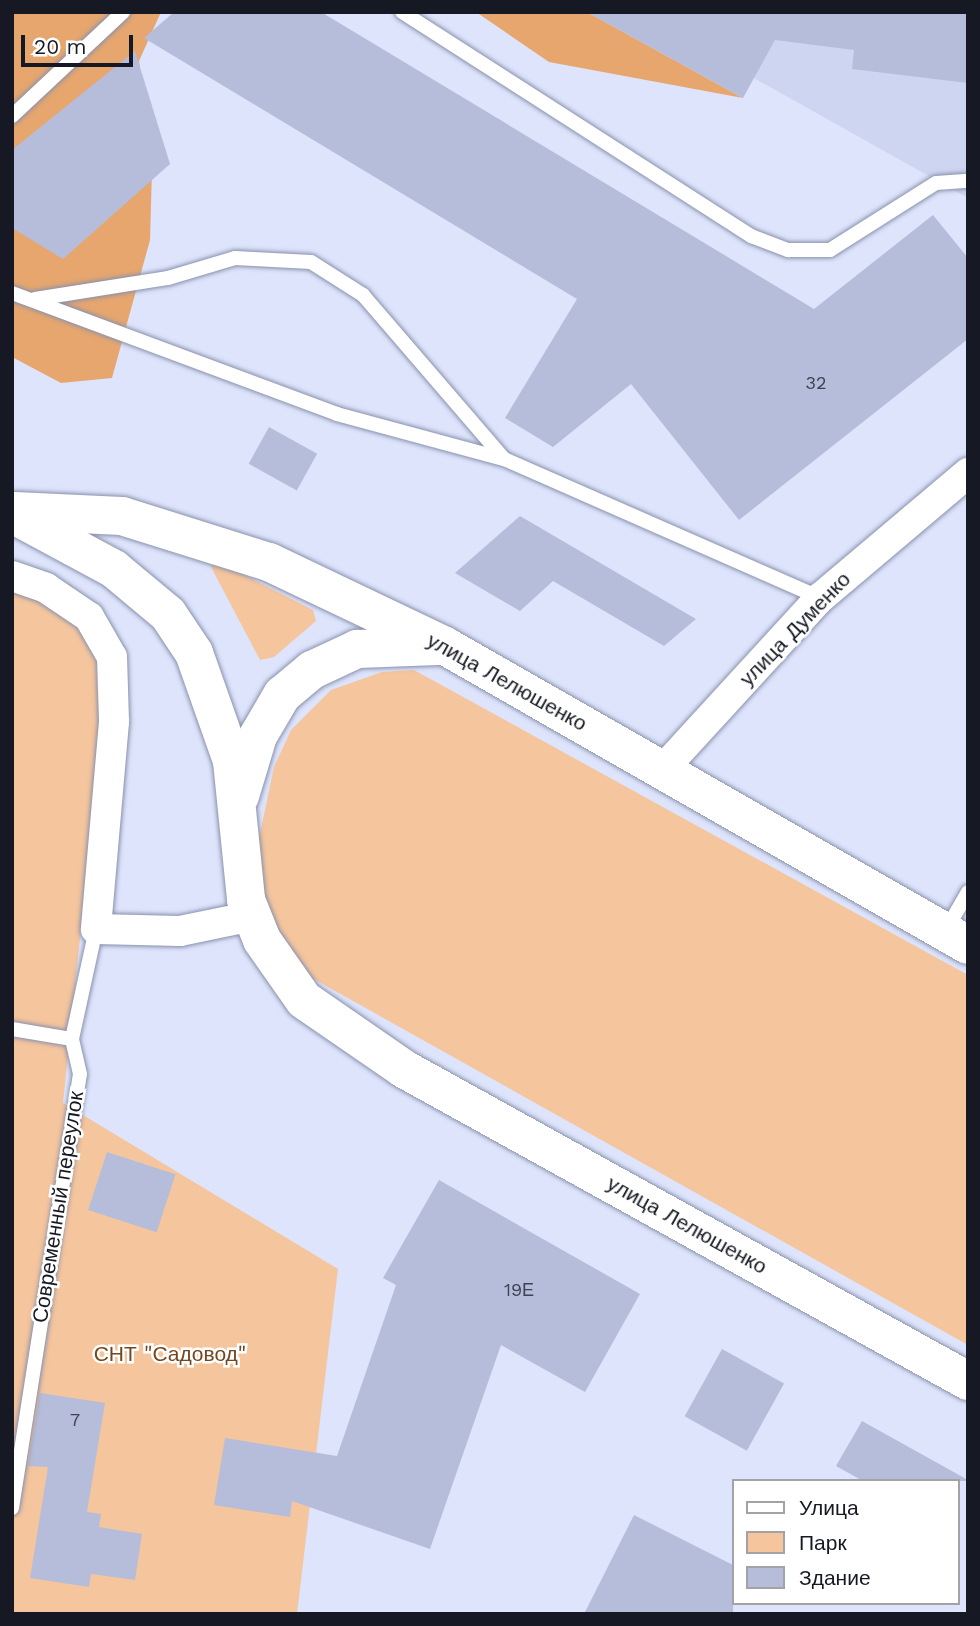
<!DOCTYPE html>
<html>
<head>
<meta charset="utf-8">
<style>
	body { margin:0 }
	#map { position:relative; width:980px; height:1626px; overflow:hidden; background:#dde4fc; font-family:"Work Sans",sans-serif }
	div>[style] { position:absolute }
	.built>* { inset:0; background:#cdd5f1 }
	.green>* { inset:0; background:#f5c59d }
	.forest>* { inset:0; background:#e6a66e }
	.building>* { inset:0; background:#b5bdda; transform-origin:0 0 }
	.roads { filter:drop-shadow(0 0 2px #8a91ac) drop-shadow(0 0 2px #8a91ac) }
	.lane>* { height:14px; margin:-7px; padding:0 7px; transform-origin:7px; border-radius:7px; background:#fff }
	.street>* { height:30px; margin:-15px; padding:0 15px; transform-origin:15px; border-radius:15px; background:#fff }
	.secondary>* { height:38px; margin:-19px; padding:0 19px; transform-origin:19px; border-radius:19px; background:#fff }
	span { translate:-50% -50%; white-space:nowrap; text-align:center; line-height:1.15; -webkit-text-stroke:5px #fff; paint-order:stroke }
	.number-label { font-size:18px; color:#3e4251 }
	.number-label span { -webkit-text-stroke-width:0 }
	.street-label { font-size:21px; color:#161923 }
	.park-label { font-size:21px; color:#73481f }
	.frame { position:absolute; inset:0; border:14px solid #161923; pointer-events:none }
	.legend { position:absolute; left:732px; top:1479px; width:228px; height:126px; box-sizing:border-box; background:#fff; border:2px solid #a2a3a7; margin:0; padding:9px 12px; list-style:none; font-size:21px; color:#161923 }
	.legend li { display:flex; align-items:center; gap:14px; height:35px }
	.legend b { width:35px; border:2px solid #a2a3a7 }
	.scale { position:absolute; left:21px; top:35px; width:112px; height:32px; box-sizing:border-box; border:4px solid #161923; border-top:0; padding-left:9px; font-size:21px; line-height:24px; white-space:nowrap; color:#161923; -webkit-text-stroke:5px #fff; paint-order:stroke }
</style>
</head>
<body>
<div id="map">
	<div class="built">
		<div style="clip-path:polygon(636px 12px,968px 12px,968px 198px)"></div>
	</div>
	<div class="green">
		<div style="clip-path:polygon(213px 559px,313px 610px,316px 621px,274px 657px,260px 660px,211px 567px)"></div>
		<div style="clip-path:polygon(12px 577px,70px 584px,111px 636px,63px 1103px,338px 1269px,297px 1614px,12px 1614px)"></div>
		<div style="clip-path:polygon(414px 670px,968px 975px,968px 1345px,303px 973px,274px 931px,260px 883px,258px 843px,274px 767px,291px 730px,331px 690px,382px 672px)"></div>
	</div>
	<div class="forest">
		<div style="clip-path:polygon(12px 12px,161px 12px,139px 61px,152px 169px,150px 240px,112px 378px,61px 383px,12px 357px)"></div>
		<div style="clip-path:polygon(476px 12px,587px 12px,743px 98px,549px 62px)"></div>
	</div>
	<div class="building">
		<div style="clip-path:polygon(174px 12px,321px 12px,814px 309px,933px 215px,968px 258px,968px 339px,739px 520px,631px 384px,553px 447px,505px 418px,577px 299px,144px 38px)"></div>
		<div style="clip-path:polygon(587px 12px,968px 12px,968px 83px,852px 69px,854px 50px,775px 40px,743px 98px)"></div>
		<div style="clip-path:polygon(135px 51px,170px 164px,63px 259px,12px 228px,12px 150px)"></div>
		<div style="left:269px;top:427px;width:55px;height:42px;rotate:29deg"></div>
		<div style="clip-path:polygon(520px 516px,696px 619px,664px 646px,553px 581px,520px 611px,455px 573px)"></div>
		<div style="left:107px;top:1152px;width:72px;height:61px;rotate:18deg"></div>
		<div style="clip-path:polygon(439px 1180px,640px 1294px,585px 1392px,501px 1345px,430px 1549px,292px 1501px,290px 1517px,214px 1505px,225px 1438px,337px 1456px,396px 1285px,383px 1278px)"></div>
		<div style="left:722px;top:1349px;width:71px;height:77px;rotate:29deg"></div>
		<div style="clip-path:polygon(40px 1393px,105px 1403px,87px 1512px,101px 1514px,99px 1527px,142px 1534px,135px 1580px,91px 1574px,89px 1587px,30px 1578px,48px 1467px,28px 1466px)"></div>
		<div style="clip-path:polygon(862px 1421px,968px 1480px,968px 1481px,863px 1481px,836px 1466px)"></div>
		<div style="clip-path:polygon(634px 1515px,733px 1565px,733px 1614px,584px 1614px)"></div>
	</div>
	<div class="roads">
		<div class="lane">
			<div style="left:402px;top:12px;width:415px;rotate:32.7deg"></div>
			<div style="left:751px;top:236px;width:40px;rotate:21deg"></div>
			<div style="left:788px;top:250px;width:42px"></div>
			<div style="left:830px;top:250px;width:125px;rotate:-32.3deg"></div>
			<div style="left:936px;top:183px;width:32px;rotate:-4deg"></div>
			<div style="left:12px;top:116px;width:152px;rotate:-43.1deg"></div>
			<div style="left:12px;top:293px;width:347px;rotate:20.4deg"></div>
			<div style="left:337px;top:414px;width:173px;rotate:15.1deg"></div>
			<div style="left:504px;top:459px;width:345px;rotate:23.7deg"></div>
			<div style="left:35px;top:299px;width:135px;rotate:-9deg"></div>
			<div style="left:168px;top:278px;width:70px;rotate:-16.6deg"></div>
			<div style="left:235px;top:258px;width:76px;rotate:3deg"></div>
			<div style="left:311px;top:262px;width:62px;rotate:32.4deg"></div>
			<div style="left:363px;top:295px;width:215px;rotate:49.3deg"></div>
			<div style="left:946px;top:930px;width:44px;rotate:-59.9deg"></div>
			<div style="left:12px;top:1029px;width:61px;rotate:9.5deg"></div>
			<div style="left:12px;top:1508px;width:439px;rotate:-81.1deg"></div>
			<div style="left:80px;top:1074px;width:36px;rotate:-103deg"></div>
			<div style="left:72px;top:1039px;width:113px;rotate:-77.7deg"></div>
		</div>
		<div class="street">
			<div style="left:12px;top:576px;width:36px;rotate:19deg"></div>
			<div style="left:46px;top:588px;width:52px;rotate:34deg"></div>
			<div style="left:89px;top:617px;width:46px;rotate:60.1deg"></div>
			<div style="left:112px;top:657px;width:65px;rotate:88.2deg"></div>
			<div style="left:114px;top:722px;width:208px;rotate:95deg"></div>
			<div style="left:96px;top:929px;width:84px;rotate:1.4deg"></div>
			<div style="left:180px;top:931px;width:75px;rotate:-11.6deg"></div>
			<div style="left:664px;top:768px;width:231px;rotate:-47.5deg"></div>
			<div style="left:820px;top:598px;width:194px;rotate:-40.2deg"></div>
		</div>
		<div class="secondary">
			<div style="left:15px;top:511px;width:107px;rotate:2.7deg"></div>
			<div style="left:122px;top:516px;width:154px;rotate:17.4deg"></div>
			<div style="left:269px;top:562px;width:195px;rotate:25.5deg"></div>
			<div style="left:445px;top:646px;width:602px;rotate:29.76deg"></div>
			<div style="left:12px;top:514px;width:116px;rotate:28.3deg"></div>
			<div style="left:114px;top:569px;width:70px;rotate:39.8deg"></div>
			<div style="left:168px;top:614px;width:47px;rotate:56.3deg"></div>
			<div style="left:194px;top:653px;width:114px;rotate:70.6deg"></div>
			<div style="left:232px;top:761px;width:140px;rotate:84.2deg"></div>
			<div style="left:246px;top:900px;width:43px;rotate:68.2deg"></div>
			<div style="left:262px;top:940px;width:73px;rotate:55deg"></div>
			<div style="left:304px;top:1000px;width:121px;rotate:34.6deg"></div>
			<div style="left:404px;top:1069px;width:645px;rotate:28.95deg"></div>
			<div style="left:240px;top:796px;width:63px;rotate:-73.3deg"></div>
			<div style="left:258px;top:736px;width:48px;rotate:-59.7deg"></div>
			<div style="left:282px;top:695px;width:39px;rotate:-40deg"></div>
			<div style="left:312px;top:670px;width:50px;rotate:-25deg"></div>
			<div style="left:357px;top:649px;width:81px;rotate:-2.1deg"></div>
		</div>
	</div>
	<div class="number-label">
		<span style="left:816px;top:383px">32</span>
		<span style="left:519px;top:1290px">19Е</span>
		<span style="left:75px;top:1420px">7</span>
	</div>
	<div class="street-label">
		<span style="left:795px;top:629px;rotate:-46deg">улица Думенко</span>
		<span style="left:507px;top:682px;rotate:29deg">улица Лелюшенко</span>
		<span style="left:58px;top:1207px;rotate:-81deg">Современный переулок</span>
		<span style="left:687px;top:1225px;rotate:29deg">улица Лелюшенко</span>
	</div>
	<div class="park-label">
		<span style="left:170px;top:1354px">СНТ "Садовод"</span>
	</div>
	<div class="frame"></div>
	<ul class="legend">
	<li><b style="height:9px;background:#fff"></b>Улица</li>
	<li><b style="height:19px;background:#f5c59d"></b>Парк</li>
	<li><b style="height:19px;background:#b5bdda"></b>Здание</li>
	</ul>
	<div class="scale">20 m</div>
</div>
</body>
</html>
